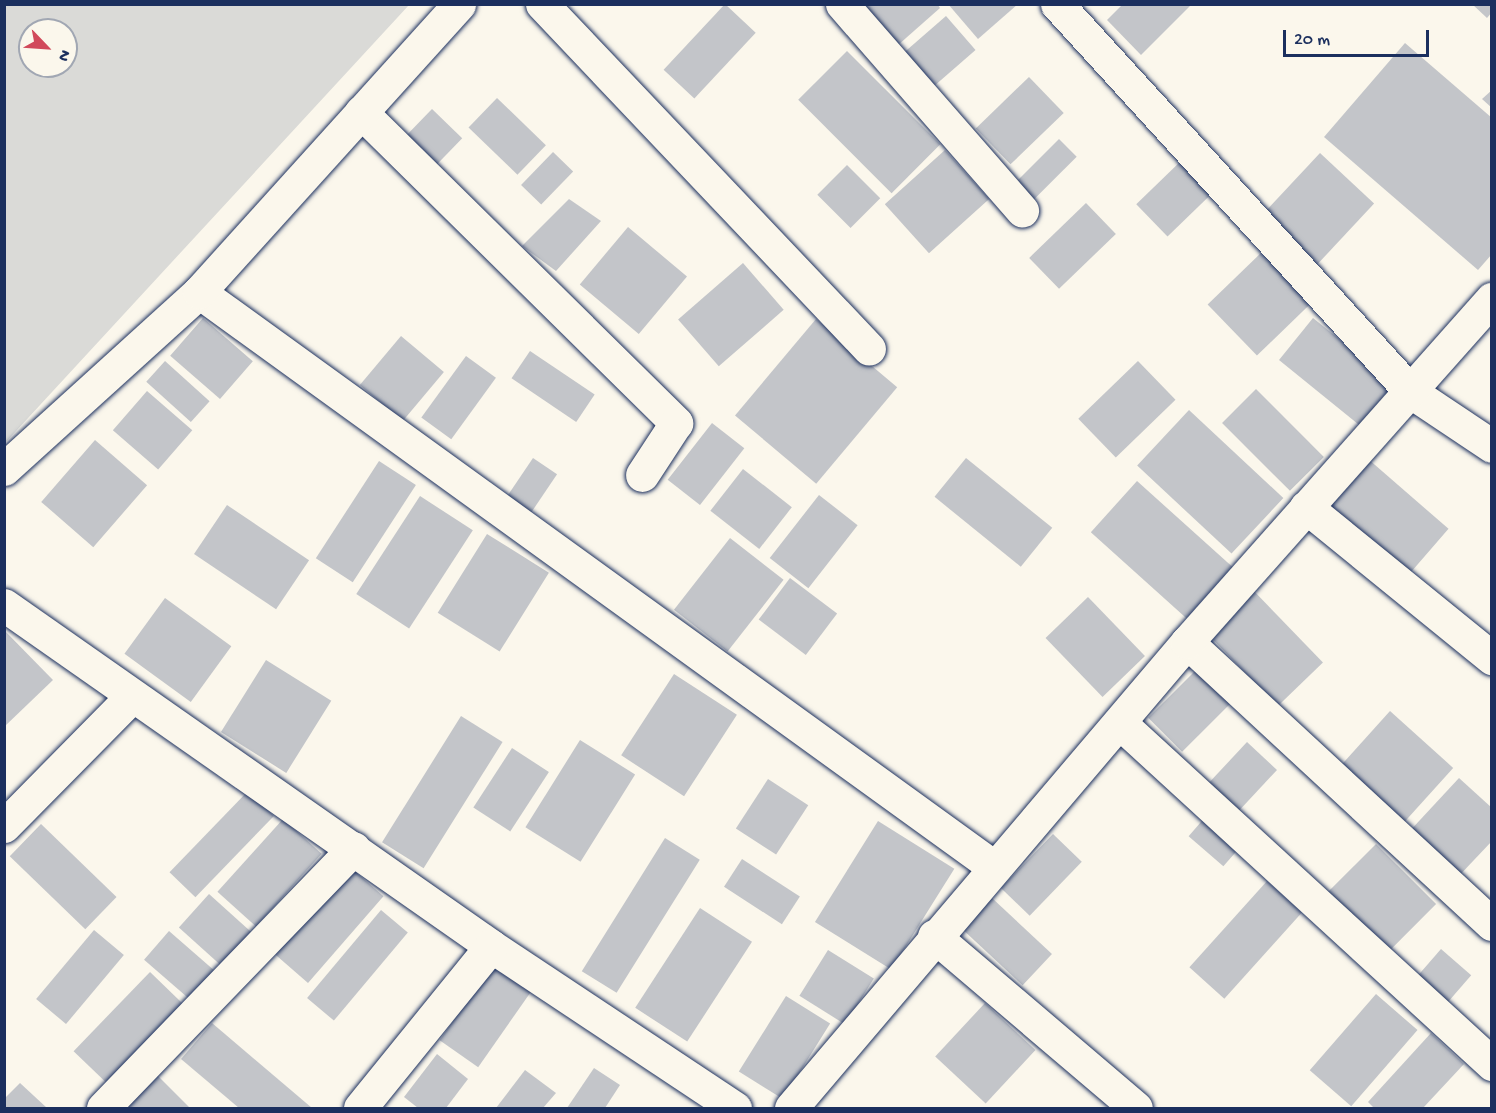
<!DOCTYPE html>
<html>
<head>
<meta charset="utf-8">
<style>
	body { margin:0 }
	#map { position:relative; width:1496px; height:1113px; overflow:hidden; background:#fbf7ec; font-family:"Gochi Hand",sans-serif }
	div>[style] { position:absolute }
	.green>* { inset:0; background:#dadad7 }
	.building>* { inset:0; background:#c3c5c9; transform-origin:0 0 }
	.roads { filter:drop-shadow(0 0 2px #1b2f5e) drop-shadow(0 0 2px #1b2f5e) }
	.minor>* { height:33px; margin:-16.5px; padding:0 16.5px; transform-origin:16.5px; border-radius:16.5px; background:#fbf7ec }
	span { translate:-50% -50%; white-space:nowrap; text-align:center; line-height:1.15; -webkit-text-stroke:4.5px #fbf7ec; paint-order:stroke }
	.frame { position:absolute; inset:0; border:6px solid #1b2f5e; pointer-events:none }
	.north { position:absolute; left:18px; top:18px; width:60px; height:60px; box-sizing:border-box; background:#fbf7ec; border:2px solid #a1a7b3; border-radius:50%; rotate:115deg; font-size:16px; font-weight:700; line-height:24px; text-align:center; color:#1b2f5e }
	.north::after { content:''; display:block; margin:auto; width:21px; height:27px; background:#d1495b; clip-path:polygon(50% 0,100% 100%,50% 72%,0 100%) }
	.scale { position:absolute; left:1283px; top:30px; width:146px; height:27px; box-sizing:border-box; border:3px solid #1b2f5e; border-top:0; padding-left:8px; font-size:18px; line-height:21px; white-space:nowrap; color:#1b2f5e; -webkit-text-stroke:4px #fbf7ec; paint-order:stroke }
</style>
</head>
<body>
<div id="map">
	<div class="green">
		<div style="clip-path:polygon(evenodd,5px 4px,409px 5px,5px 443px,4px 5px,5px 4px,30px 30px,66px 30px,66px 66px,30px 66px,30px 30px)"></div>
	</div>
	<div class="building">
		<div style="left:725px;top:4px;width:42px;height:90px;rotate:43deg"></div>
		<div style="clip-path:polygon(948px 4px,1018px 4px,978px 39px)"></div>
		<div style="clip-path:polygon(1123px 4px,1192px 4px,1141px 55px,1107px 20px)"></div>
		<div style="clip-path:polygon(1472px 4px,1492px 4px,1492px 12px,1487px 18px)"></div>
		<div style="clip-path:polygon(862px 5px,938px 5px,940px 8px,889px 53px)"></div>
		<div style="left:946px;top:16px;width:45px;height:59px;rotate:49deg"></div>
		<div style="clip-path:polygon(1405px 43px,1492px 118px,1492px 254px,1478px 270px,1324px 137px)"></div>
		<div style="left:847px;top:51px;width:132px;height:69px;rotate:45deg"></div>
		<div style="left:1029px;top:77px;width:50px;height:74px;rotate:46deg"></div>
		<div style="clip-path:polygon(1492px 90px,1492px 108px,1482px 99px)"></div>
		<div style="left:497px;top:98px;width:68px;height:41px;rotate:44deg"></div>
		<div style="left:432px;top:109px;width:42px;height:38px;rotate:44deg"></div>
		<div style="left:1059px;top:139px;width:25px;height:74px;rotate:45deg"></div>
		<div style="left:945px;top:150px;width:66px;height:81px;rotate:48deg"></div>
		<div style="left:553px;top:152px;width:28px;height:46px;rotate:44deg"></div>
		<div style="left:1320px;top:153px;width:74px;height:89px;rotate:43deg"></div>
		<div style="left:1183px;top:159px;width:45px;height:65px;rotate:46deg"></div>
		<div style="left:847px;top:165px;width:47px;height:42px;rotate:45deg"></div>
		<div style="clip-path:polygon(569px 199px,601px 221px,556px 271px,522px 246px)"></div>
		<div style="left:1086px;top:203px;width:43px;height:79px;rotate:46deg"></div>
		<div style="left:628px;top:227px;width:77px;height:75px;rotate:40deg"></div>
		<div style="left:1263px;top:251px;width:71px;height:77px;rotate:46deg"></div>
		<div style="left:743px;top:263px;width:62px;height:86px;rotate:49deg"></div>
		<div style="left:203px;top:318px;width:66px;height:50px;rotate:41deg"></div>
		<div style="left:1313px;top:318px;width:104px;height:54px;rotate:39deg"></div>
		<div style="left:816px;top:319px;width:106px;height:126px;rotate:40deg"></div>
		<div style="left:401px;top:336px;width:56px;height:64px;rotate:40deg"></div>
		<div style="left:530px;top:351px;width:78px;height:33px;rotate:34deg"></div>
		<div style="left:466px;top:356px;width:37px;height:76px;rotate:36deg"></div>
		<div style="left:165px;top:361px;width:60px;height:28px;rotate:42deg"></div>
		<div style="left:1138px;top:361px;width:54px;height:83px;rotate:46deg"></div>
		<div style="left:1256px;top:389px;width:96px;height:48px;rotate:45deg"></div>
		<div style="left:147px;top:391px;width:60px;height:52px;rotate:41deg"></div>
		<div style="left:1189px;top:410px;width:129px;height:76px;rotate:43deg"></div>
		<div style="left:712px;top:423px;width:41px;height:72px;rotate:38deg"></div>
		<div style="left:95px;top:440px;width:69px;height:82px;rotate:41deg"></div>
		<div style="left:533px;top:458px;width:29px;height:58px;rotate:34deg"></div>
		<div style="left:966px;top:458px;width:111px;height:50px;rotate:39deg"></div>
		<div style="left:1367px;top:458px;width:108px;height:65px;rotate:41deg"></div>
		<div style="left:379px;top:461px;width:44px;height:116px;rotate:33deg"></div>
		<div style="left:743px;top:469px;width:62px;height:53px;rotate:38deg"></div>
		<div style="left:1137px;top:481px;width:129px;height:69px;rotate:42deg"></div>
		<div style="left:819px;top:495px;width:49px;height:80px;rotate:38deg"></div>
		<div style="left:420px;top:496px;width:63px;height:117px;rotate:33deg"></div>
		<div style="left:227px;top:505px;width:99px;height:59px;rotate:34deg"></div>
		<div style="left:487px;top:534px;width:73px;height:93px;rotate:32deg"></div>
		<div style="left:730px;top:538px;width:68px;height:91px;rotate:38deg"></div>
		<div style="left:790px;top:578px;width:59px;height:52px;rotate:37deg"></div>
		<div style="left:1250px;top:587px;width:105px;height:63px;rotate:46deg"></div>
		<div style="left:1088px;top:597px;width:82px;height:59px;rotate:46deg"></div>
		<div style="left:165px;top:598px;width:82px;height:69px;rotate:36deg"></div>
		<div style="clip-path:polygon(4px 630px,53px 680px,4px 727px)"></div>
		<div style="left:266px;top:660px;width:77px;height:85px;rotate:32deg"></div>
		<div style="left:1197px;top:669px;width:48px;height:69px;rotate:45deg"></div>
		<div style="left:674px;top:674px;width:75px;height:97px;rotate:33deg"></div>
		<div style="left:1390px;top:711px;width:85px;height:79px;rotate:42deg"></div>
		<div style="left:461px;top:716px;width:49px;height:149px;rotate:32deg"></div>
		<div style="left:580px;top:740px;width:65px;height:103px;rotate:32deg"></div>
		<div style="left:1247px;top:742px;width:41px;height:66px;rotate:43deg"></div>
		<div style="left:512px;top:748px;width:44px;height:71px;rotate:33deg"></div>
		<div style="clip-path:polygon(1459px 778px,1492px 808px,1492px 841px,1456px 879px,1407px 834px)"></div>
		<div style="left:768px;top:779px;width:48px;height:59px;rotate:33deg"></div>
		<div style="left:248px;top:791px;width:36px;height:113px;rotate:44deg"></div>
		<div style="left:1207px;top:815px;width:46px;height:28px;rotate:41deg"></div>
		<div style="left:283px;top:819px;width:52px;height:98px;rotate:42deg"></div>
		<div style="left:878px;top:821px;width:90px;height:119px;rotate:32deg"></div>
		<div style="left:41px;top:824px;width:105px;height:45px;rotate:44deg"></div>
		<div style="left:1053px;top:834px;width:40px;height:75px;rotate:44deg"></div>
		<div style="left:665px;top:838px;width:41px;height:157px;rotate:32deg"></div>
		<div style="left:1376px;top:844px;width:85px;height:74px;rotate:45deg"></div>
		<div style="left:742px;top:859px;width:69px;height:33px;rotate:33deg"></div>
		<div style="left:351px;top:868px;width:43px;height:115px;rotate:41deg"></div>
		<div style="left:1267px;top:881px;width:47px;height:116px;rotate:42deg"></div>
		<div style="left:209px;top:894px;width:62px;height:45px;rotate:42deg"></div>
		<div style="left:992px;top:898px;width:82px;height:43px;rotate:43deg"></div>
		<div style="left:700px;top:908px;width:62px;height:119px;rotate:33deg"></div>
		<div style="left:381px;top:910px;width:35px;height:115px;rotate:40deg"></div>
		<div style="left:94px;top:930px;width:39px;height:90px;rotate:40deg"></div>
		<div style="left:169px;top:931px;width:65px;height:38px;rotate:41deg"></div>
		<div style="left:1441px;top:949px;width:40px;height:42px;rotate:41deg"></div>
		<div style="left:828px;top:950px;width:54px;height:54px;rotate:32deg"></div>
		<div style="left:493px;top:964px;width:47px;height:93px;rotate:35deg"></div>
		<div style="left:150px;top:972px;width:46px;height:110px;rotate:44deg"></div>
		<div style="left:1376px;top:994px;width:55px;height:101px;rotate:41deg"></div>
		<div style="left:786px;top:996px;width:52px;height:89px;rotate:32deg"></div>
		<div style="left:985px;top:1003px;width:69px;height:73px;rotate:43deg"></div>
		<div style="clip-path:polygon(212px 1023px,312px 1108px,239px 1108px,181px 1059px)"></div>
		<div style="clip-path:polygon(1431px 1033px,1464px 1064px,1423px 1108px,1374px 1108px,1368px 1102px)"></div>
		<div style="clip-path:polygon(437px 1054px,468px 1079px,446px 1108px,418px 1108px,404px 1097px)"></div>
		<div style="clip-path:polygon(594px 1068px,620px 1085px,605px 1108px,567px 1108px)"></div>
		<div style="clip-path:polygon(525px 1070px,556px 1093px,543px 1108px,496px 1108px)"></div>
		<div style="clip-path:polygon(156px 1074px,190px 1108px,122px 1108px)"></div>
		<div style="clip-path:polygon(20px 1083px,47px 1108px,4px 1108px,4px 1099px)"></div>
	</div>
	<div class="roads">
		<div class="minor">
			<div style="left:542px;top:4px;width:475px;rotate:46.5deg"></div>
			<div style="left:842px;top:4px;width:274px;rotate:48.9deg"></div>
			<div style="left:1057px;top:4px;width:525px;rotate:47.62deg"></div>
			<div style="left:1411px;top:392px;width:97px;rotate:33.7deg"></div>
			<div style="left:361px;top:112px;width:443px;rotate:44.6deg"></div>
			<div style="left:676px;top:423px;width:62px;rotate:123.2deg"></div>
			<div style="left:199px;top:292px;width:981px;rotate:35.88deg"></div>
			<div style="left:4px;top:469px;width:263px;rotate:-42.2deg"></div>
			<div style="left:199px;top:292px;width:388px;rotate:-47.9deg"></div>
			<div style="left:1306px;top:507px;width:240px;rotate:39.1deg"></div>
			<div style="left:4px;top:605px;width:595px;rotate:35deg"></div>
			<div style="left:491px;top:946px;width:293px;rotate:33.6deg"></div>
			<div style="left:1187px;top:642px;width:415px;rotate:42.8deg"></div>
			<div style="left:1120px;top:723px;width:505px;rotate:42.51deg"></div>
			<div style="left:4px;top:826px;width:182px;rotate:-45.4deg"></div>
			<div style="left:934px;top:936px;width:265px;rotate:40.4deg"></div>
			<div style="left:103px;top:1108px;width:361px;rotate:-46deg"></div>
			<div style="left:360px;top:1108px;width:208px;rotate:-51deg"></div>
			<div style="left:791px;top:1108px;width:612px;rotate:-49.64deg"></div>
			<div style="left:1187px;top:642px;width:459px;rotate:-48.4deg"></div>
		</div>
	</div>
	<div class="frame"></div>
	<div class="north">N</div>
	<div class="scale">20 m</div>
</div>
</body>
</html>
